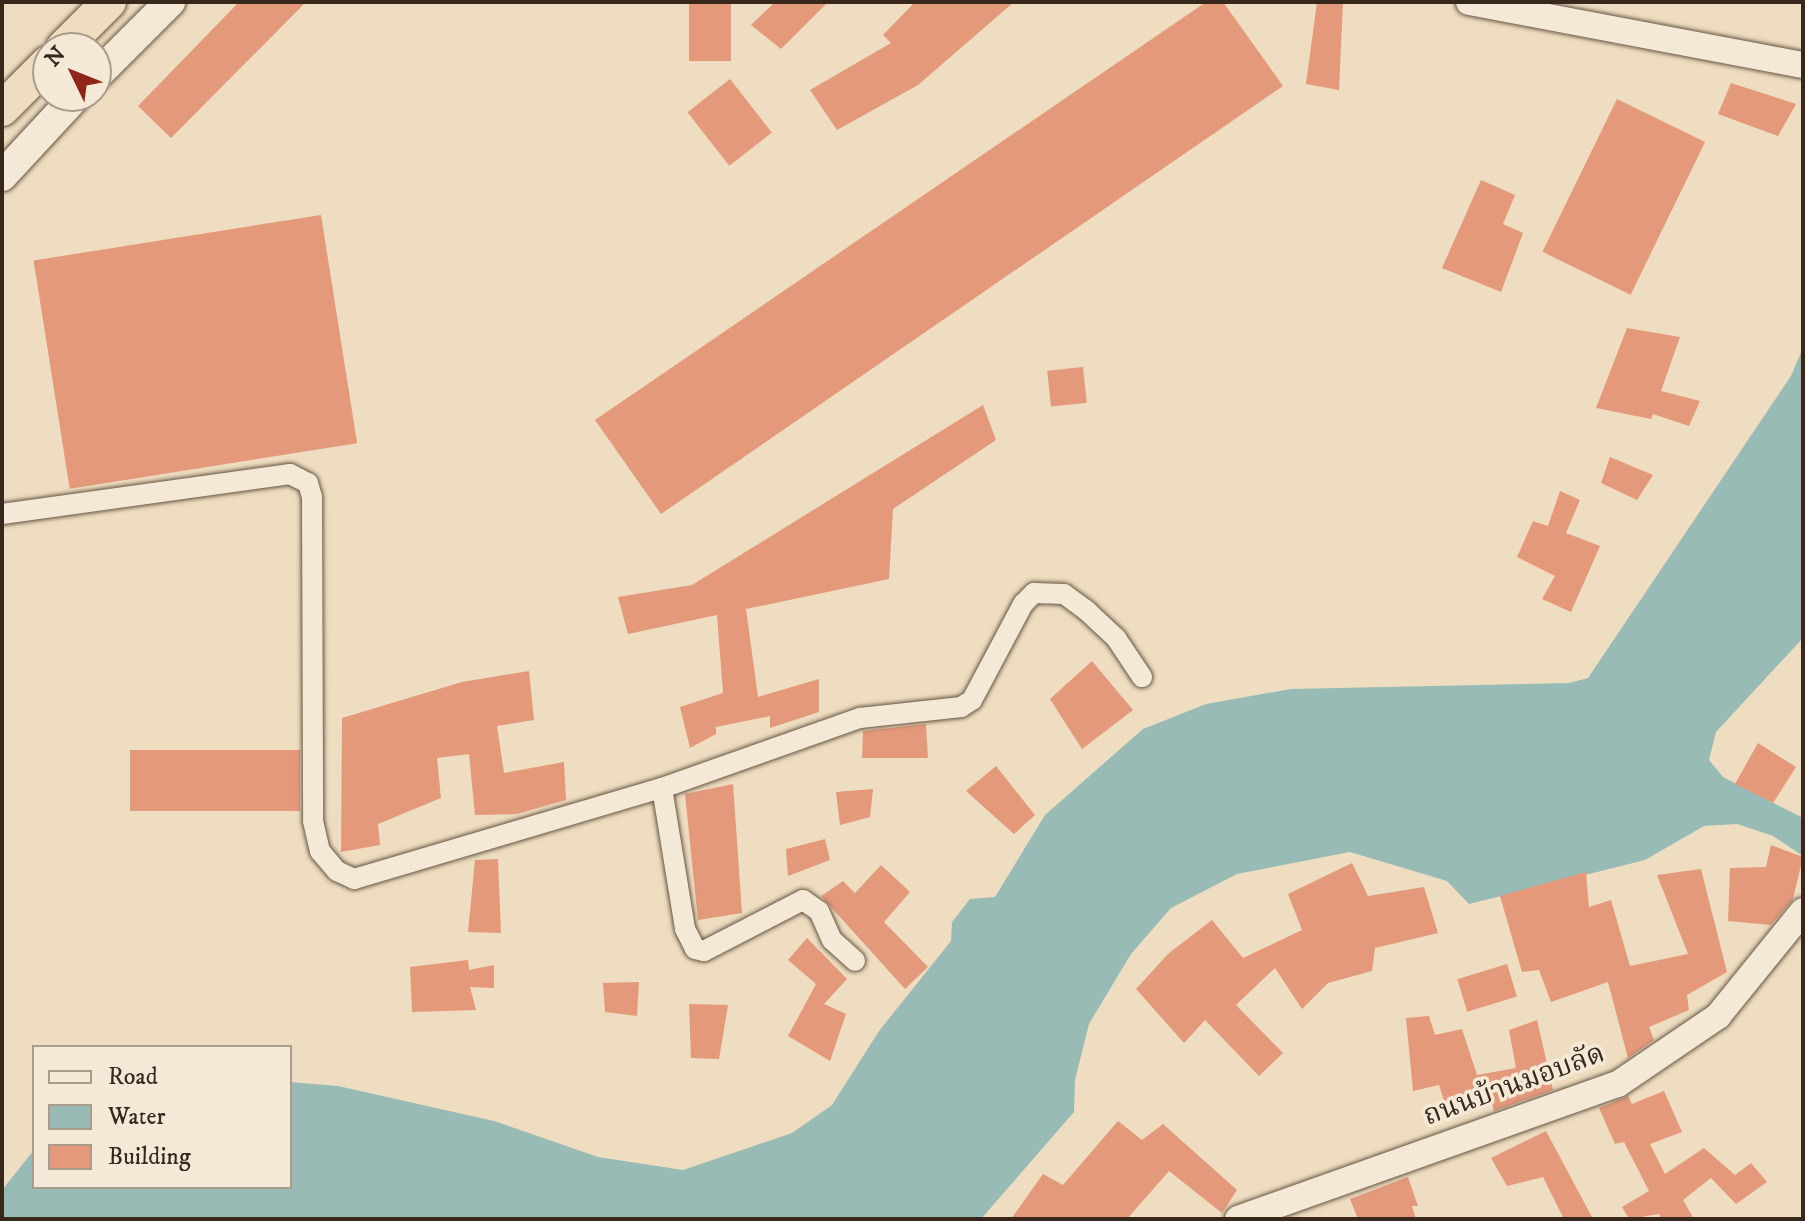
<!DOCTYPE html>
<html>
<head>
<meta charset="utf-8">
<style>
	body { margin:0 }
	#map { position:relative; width:1805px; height:1221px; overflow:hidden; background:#eeddc0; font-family:"IM FELL DW Pica","Noto Serif Thai",serif }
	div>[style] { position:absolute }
	.water>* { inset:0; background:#99bbb5 }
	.building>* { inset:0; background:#e3997a; transform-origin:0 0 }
	.roads { filter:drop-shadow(0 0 2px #654) drop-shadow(0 0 2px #654) }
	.minor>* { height:20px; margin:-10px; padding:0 10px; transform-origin:10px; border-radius:10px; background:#f4e9d6 }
	.tertiary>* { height:26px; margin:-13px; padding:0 13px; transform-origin:13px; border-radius:13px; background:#f4e9d6 }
	.secondary>* { height:30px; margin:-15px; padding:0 15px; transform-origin:15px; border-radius:15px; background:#f4e9d6 }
	.trunk>* { height:34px; margin:-17px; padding:0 17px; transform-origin:17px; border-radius:17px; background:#eeddc0 }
	span { translate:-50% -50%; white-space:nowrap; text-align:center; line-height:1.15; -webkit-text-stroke:7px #f4e9d6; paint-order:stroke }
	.street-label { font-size:28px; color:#38281b }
	.frame { position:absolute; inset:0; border:4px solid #38281b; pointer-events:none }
	.legend { position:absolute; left:32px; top:1045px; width:260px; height:144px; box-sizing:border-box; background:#f4e9d6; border:2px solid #a99c8b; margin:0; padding:10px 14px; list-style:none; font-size:24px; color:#38281b }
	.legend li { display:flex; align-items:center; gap:16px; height:40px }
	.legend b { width:40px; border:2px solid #a99c8b }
	.north { position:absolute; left:32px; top:32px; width:80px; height:80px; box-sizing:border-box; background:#f4e9d6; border:2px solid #a99c8b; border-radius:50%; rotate:313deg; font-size:22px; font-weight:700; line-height:32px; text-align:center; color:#38281b }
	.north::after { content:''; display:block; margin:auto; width:28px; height:36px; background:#8f2418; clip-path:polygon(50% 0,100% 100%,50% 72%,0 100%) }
</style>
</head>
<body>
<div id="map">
	<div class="water">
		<div style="clip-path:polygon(1803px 348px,1803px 638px,1716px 732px,1709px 760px,1723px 777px,1803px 818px,1803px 856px,1773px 836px,1737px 824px,1704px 826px,1645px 860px,1469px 904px,1447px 881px,1350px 852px,1237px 874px,1171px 908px,1131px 954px,1089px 1024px,1075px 1080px,1074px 1112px,981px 1219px,2px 1219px,2px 1190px,34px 1150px,34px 1187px,290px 1187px,290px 1082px,338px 1086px,494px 1121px,598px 1157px,683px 1170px,792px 1133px,832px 1105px,879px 1031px,951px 941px,952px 922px,970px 899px,995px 897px,1045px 815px,1143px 729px,1206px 704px,1291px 689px,1569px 683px,1588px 678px,1791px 376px)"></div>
	</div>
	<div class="building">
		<div style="clip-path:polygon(239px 2px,306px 2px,171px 138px,138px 106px)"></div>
		<div style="left:689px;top:2px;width:42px;height:59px"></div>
		<div style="clip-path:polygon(775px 2px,828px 2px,781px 49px,751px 25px)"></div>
		<div style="clip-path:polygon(915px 2px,1014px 2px,918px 85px,837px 130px,810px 90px,891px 43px,883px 35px)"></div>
		<div style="clip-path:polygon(1206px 2px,1223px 2px,1283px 86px,661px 514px,595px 420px)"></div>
		<div style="clip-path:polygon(1317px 2px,1343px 2px,1339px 90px,1306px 84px)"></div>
		<div style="left:730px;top:79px;width:68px;height:54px;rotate:52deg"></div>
		<div style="clip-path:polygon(1731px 83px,1796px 104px,1778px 136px,1718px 114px)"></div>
		<div style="left:1617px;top:99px;width:98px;height:170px;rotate:26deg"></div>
		<div style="clip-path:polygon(1481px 180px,1515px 195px,1503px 224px,1523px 233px,1501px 292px,1442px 268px)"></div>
		<div style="left:321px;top:215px;width:231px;height:291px;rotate:81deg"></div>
		<div style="clip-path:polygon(1627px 328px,1680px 337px,1661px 391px,1700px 401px,1689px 426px,1653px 414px,1651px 419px,1596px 408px)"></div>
		<div style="left:1083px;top:367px;width:36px;height:36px;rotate:84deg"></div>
		<div style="clip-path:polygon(983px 405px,996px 440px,893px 509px,889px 579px,746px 609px,758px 697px,819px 679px,819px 712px,770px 728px,770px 716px,716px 727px,716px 734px,690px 748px,680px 707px,723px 693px,717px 615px,628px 634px,618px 597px,692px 585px)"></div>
		<div style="clip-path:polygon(1610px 457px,1653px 475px,1637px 500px,1601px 483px)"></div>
		<div style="clip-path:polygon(1560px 491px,1580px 500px,1566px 533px,1600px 546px,1571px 612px,1542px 599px,1555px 576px,1517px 557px,1533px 521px,1548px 526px)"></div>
		<div style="clip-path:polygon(1092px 661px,1133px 710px,1082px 749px,1050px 699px)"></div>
		<div style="clip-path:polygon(529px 671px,534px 720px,497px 726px,504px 773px,564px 762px,566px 800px,517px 814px,475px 815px,469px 754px,437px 758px,441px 798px,378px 824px,380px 845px,341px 852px,342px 718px,462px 682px)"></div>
		<div style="clip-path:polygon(926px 724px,928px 758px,862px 758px,863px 731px)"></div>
		<div style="clip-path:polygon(1758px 743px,1796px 767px,1773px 803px,1735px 784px)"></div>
		<div style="left:300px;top:750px;width:61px;height:170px;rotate:90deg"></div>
		<div style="clip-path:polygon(996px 766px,1035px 815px,1014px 834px,966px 791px)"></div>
		<div style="clip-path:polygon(733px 784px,742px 913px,698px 920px,685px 794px)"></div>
		<div style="clip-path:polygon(873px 789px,870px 817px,840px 825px,836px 792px)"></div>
		<div style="clip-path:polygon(825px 839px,830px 860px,788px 876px,786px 849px)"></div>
		<div style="clip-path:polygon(1771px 845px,1803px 857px,1793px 899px,1771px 925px,1728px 921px,1730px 868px,1766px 867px)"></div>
		<div style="clip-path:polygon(498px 859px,501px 933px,468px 932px,475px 860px)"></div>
		<div style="clip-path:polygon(1352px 863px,1368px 896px,1424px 887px,1438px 933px,1375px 948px,1372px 971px,1328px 983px,1302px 1009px,1275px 968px,1236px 1005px,1283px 1053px,1259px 1076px,1205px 1020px,1184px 1043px,1136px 989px,1168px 954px,1212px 920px,1243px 958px,1302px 930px,1288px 894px)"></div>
		<div style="clip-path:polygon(881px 865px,910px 892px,884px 922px,928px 967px,905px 989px,821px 896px,843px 881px,855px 893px)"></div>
		<div style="clip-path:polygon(1701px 869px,1727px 972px,1687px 995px,1689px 1010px,1649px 1027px,1654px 1040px,1628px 1058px,1608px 982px,1551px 1002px,1539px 970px,1522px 972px,1500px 896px,1586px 872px,1589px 907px,1611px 900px,1630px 966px,1688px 954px,1657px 875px)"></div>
		<div style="clip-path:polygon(807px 938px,847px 979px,824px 1004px,846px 1014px,830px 1061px,788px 1036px,816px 984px,788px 960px)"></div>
		<div style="clip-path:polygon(468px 960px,469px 970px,494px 965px,494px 988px,470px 987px,476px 1010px,412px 1012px,410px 967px)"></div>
		<div style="left:1507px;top:964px;width:34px;height:52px;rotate:73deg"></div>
		<div style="clip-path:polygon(639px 982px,637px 1016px,605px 1012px,603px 983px)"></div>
		<div style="clip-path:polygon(689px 1004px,728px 1005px,719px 1059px,691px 1058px)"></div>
		<div style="clip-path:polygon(1429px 1016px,1435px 1035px,1462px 1029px,1477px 1075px,1516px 1068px,1509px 1030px,1537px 1020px,1553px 1090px,1494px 1111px,1491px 1098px,1446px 1107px,1439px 1085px,1413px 1091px,1406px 1018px)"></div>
		<div style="clip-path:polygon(1664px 1091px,1682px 1132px,1650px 1144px,1665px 1174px,1704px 1148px,1735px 1175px,1751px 1163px,1767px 1182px,1736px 1204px,1711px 1178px,1683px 1200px,1694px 1219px,1661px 1219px,1659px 1214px,1629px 1219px,1622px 1207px,1649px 1191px,1624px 1142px,1615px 1144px,1599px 1108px,1628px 1096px,1632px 1104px)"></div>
		<div style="clip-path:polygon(1118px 1121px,1142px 1140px,1163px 1124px,1237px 1190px,1222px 1213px,1169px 1171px,1127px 1219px,1011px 1219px,1043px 1174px,1063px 1185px)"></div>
		<div style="clip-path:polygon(1546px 1131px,1593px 1219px,1564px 1219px,1543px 1177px,1507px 1186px,1491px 1158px)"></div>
		<div style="clip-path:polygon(1408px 1177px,1418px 1206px,1412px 1206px,1416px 1219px,1358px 1219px,1350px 1199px)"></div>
	</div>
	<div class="roads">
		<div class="minor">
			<div style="left:2px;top:514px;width:291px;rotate:-7.9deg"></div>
			<div style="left:290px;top:474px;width:20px;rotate:27deg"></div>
			<div style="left:308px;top:483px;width:15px;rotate:74deg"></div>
			<div style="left:312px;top:497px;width:324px;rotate:89.8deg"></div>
			<div style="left:313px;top:821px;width:31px;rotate:77deg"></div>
			<div style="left:320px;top:851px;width:26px;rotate:50deg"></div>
			<div style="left:337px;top:871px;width:19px;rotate:25deg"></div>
			<div style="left:354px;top:879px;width:321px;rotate:-16.5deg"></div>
			<div style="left:662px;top:788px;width:210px;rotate:-19.5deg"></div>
			<div style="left:860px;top:718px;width:102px;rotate:-6.2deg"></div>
			<div style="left:961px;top:707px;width:13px;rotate:-32deg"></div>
			<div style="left:972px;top:700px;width:109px;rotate:-62deg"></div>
			<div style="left:1023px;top:604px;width:16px;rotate:-45deg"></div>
			<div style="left:1034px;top:593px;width:30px;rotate:2deg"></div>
			<div style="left:1064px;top:594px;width:29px;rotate:36deg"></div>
			<div style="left:1087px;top:611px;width:40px;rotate:43deg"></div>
			<div style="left:1116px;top:638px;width:47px;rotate:56.3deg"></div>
			<div style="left:662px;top:788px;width:143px;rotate:80.7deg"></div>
			<div style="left:685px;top:929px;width:22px;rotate:63deg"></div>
			<div style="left:695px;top:949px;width:9px;rotate:13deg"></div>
			<div style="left:704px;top:951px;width:111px;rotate:-27.3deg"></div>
			<div style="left:803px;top:900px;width:19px;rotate:35deg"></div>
			<div style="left:819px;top:911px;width:32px;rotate:66deg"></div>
			<div style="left:832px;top:940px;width:31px;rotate:42deg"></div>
		</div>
		<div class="tertiary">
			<div style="left:1469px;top:2px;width:340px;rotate:10.7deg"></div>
			<div style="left:1238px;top:1219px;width:403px;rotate:-19.6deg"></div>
			<div style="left:1618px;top:1084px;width:121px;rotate:-34.2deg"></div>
			<div style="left:1718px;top:1016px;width:135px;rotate:-51deg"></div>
		</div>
		<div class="secondary">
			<div style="left:96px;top:76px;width:105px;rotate:-45deg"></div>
			<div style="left:2px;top:176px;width:109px;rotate:-47.2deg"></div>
		</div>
		<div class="trunk">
			<div style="left:63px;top:48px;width:65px;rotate:-45deg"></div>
			<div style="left:2px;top:109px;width:65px;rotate:-45deg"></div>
		</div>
	</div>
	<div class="street-label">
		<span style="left:1514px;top:1085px;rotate:-20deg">ถนนบ้านมอบลัด</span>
	</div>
	<div class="frame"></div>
	<ul class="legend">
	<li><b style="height:10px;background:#f4e9d6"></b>Road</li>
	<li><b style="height:22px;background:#99bbb5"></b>Water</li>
	<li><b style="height:22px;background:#e3997a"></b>Building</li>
	</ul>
	<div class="north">N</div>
</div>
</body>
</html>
